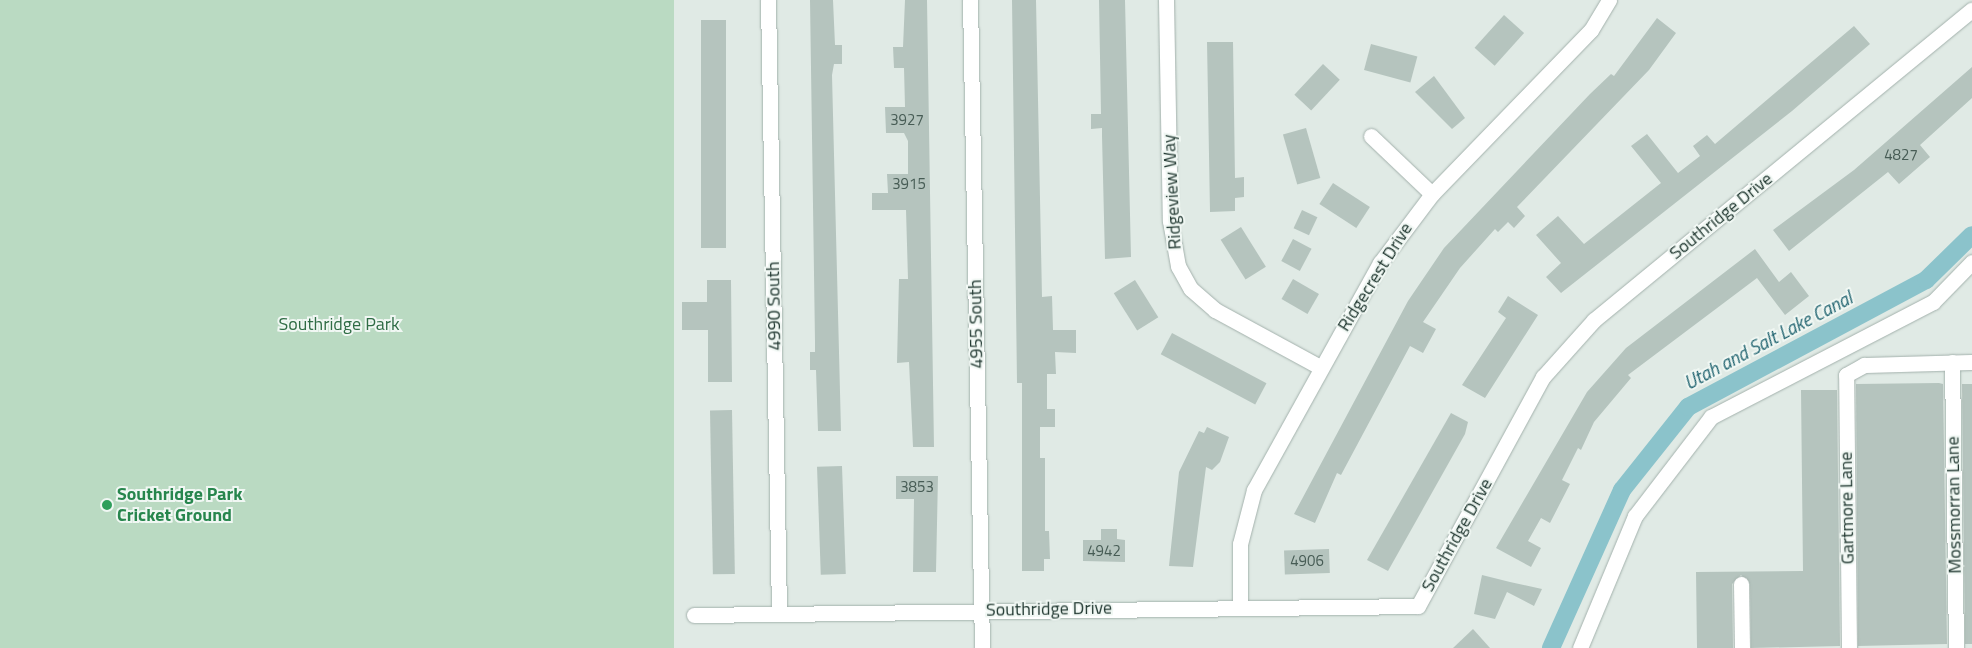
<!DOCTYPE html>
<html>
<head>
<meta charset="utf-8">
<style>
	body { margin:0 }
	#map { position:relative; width:1972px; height:648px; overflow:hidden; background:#e0eae5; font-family:"Titillium Web",sans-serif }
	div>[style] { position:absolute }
	.green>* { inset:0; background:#badac2; transform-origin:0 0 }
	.canal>* { height:18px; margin:-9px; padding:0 9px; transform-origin:9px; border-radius:9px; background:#8bc3cb }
	.building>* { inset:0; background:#b5c4be; transform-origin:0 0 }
	.roads { filter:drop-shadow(0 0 1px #a3b1ac) drop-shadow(0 0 1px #a3b1ac) }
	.minor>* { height:15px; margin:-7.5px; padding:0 7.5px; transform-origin:7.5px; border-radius:7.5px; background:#fff }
	.dots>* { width:14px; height:14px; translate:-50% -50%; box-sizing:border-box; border:2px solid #f0f7f3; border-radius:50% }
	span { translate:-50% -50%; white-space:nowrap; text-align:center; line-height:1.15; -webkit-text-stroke:4px #f0f7f3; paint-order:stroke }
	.number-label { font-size:15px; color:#475c55 }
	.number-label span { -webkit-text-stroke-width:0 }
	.street-label { font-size:18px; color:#223932 }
	.park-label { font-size:18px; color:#2f6c45 }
	.leisure-label { font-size:18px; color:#27864d; font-weight:700 }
	.left { translate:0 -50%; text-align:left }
	.water-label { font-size:19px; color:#216470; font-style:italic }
</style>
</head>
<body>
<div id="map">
	<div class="green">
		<div style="left:0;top:0;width:674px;height:648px"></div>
	</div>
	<div class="canal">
		<div style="left:1551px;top:648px;width:173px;rotate:-65.8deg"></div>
		<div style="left:1622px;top:490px;width:106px;rotate:-51.5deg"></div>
		<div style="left:1688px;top:407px;width:270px;rotate:-28.1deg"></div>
		<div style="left:1926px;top:280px;width:64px;rotate:-44.4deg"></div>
	</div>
	<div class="building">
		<div style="clip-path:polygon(810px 0,833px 0,835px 45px,842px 45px,842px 64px,834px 64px,832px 75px,841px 431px,818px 431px,816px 370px,810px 370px,810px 352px,815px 352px,815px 342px)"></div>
		<div style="clip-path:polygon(905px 0,927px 0,934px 447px,913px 447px,909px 362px,897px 363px,899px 279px,908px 279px,906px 210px,872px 210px,872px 193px,888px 193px,887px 174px,908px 174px,908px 141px,904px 133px,886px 133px,885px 107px,905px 107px,904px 68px,894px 68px,893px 47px,903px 47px)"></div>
		<div style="clip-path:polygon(1012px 0,1036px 0,1042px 297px,1052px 296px,1053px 330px,1076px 330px,1076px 353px,1055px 352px,1056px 374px,1047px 374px,1047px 409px,1055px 409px,1055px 427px,1040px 427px,1040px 458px,1045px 458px,1045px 531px,1049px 531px,1050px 559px,1044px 559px,1044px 571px,1022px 571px,1022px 383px,1017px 383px)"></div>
		<div style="clip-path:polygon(1099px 0,1125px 0,1131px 257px,1105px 259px,1102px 136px,1102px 128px,1091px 129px,1091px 114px,1101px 114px)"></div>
		<div style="left:1504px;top:15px;width:27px;height:44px;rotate:42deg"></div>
		<div style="clip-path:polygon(1657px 18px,1676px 33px,1649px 70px,1517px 207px,1525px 216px,1514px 228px,1508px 222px,1498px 232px,1495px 229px,1460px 268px,1423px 322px,1436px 329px,1423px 353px,1410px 346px,1341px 475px,1337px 473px,1315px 523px,1294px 514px,1408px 301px,1444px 248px,1590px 94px,1611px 74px,1614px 76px)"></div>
		<div style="left:701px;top:20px;width:25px;height:228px"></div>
		<div style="clip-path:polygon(1854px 26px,1870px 44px,1792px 111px,1561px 293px,1546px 277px,1561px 263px,1536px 235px,1558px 216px,1584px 244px,1661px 183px,1631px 146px,1647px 134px,1678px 173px,1700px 156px,1693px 146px,1707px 135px,1715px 144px)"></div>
		<div style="clip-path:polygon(1207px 42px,1233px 42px,1235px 178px,1244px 177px,1244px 197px,1235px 198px,1235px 211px,1210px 212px)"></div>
		<div style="left:1371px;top:44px;width:48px;height:27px;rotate:15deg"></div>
		<div style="left:1323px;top:64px;width:23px;height:42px;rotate:43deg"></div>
		<div style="clip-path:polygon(1972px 67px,1972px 98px,1920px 145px,1930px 157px,1899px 184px,1888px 172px,1789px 251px,1773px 230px,1854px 170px)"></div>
		<div style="clip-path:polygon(1434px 76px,1465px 118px,1452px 129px,1415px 92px)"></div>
		<div style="left:1306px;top:128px;width:52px;height:24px;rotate:74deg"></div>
		<div style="left:1333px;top:183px;width:44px;height:25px;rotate:33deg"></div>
		<div style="left:1302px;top:210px;width:17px;height:20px;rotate:25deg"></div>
		<div style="left:1241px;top:227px;width:47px;height:24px;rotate:58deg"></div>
		<div style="left:1293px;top:239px;width:21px;height:25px;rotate:28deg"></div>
		<div style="clip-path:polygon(1755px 249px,1779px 282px,1791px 272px,1809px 296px,1785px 315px,1757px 278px,1628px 375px,1631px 378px,1594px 422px,1581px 450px,1578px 448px,1562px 480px,1570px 484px,1550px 523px,1541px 518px,1528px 541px,1541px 548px,1531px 567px,1496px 548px,1587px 392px,1626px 348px)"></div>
		<div style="left:1293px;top:279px;width:30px;height:23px;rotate:30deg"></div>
		<div style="clip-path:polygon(707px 280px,731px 280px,732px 382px,708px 382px,708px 330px,682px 330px,682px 302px,707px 302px)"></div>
		<div style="left:1135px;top:280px;width:44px;height:25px;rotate:58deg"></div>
		<div style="clip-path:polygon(1508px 296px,1538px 315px,1485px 398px,1462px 385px,1506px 318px,1498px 312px)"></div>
		<div style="left:1172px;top:333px;width:107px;height:24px;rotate:28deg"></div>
		<div style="clip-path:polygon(1939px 383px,1943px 384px,1947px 644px,1858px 646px,1856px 384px)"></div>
		<div style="clip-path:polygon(1962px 384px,1972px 384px,1972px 644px,1965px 644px)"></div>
		<div style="clip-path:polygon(1801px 390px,1837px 390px,1840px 646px,1751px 648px,1750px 584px,1741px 575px,1732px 584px,1733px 648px,1697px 648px,1696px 572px,1803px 571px)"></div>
		<div style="left:732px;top:410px;width:164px;height:22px;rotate:89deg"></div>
		<div style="clip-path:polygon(1451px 413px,1468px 422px,1465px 434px,1388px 571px,1367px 560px)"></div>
		<div style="clip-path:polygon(1207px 427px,1229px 437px,1220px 462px,1212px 470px,1206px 467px,1193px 567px,1169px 566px,1179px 472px,1199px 431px,1204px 433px)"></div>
		<div style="left:842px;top:466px;width:108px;height:25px;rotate:88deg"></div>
		<div style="clip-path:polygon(896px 476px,938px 476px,936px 572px,913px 572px,914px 499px,896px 499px)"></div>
		<div style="clip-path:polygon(1101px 529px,1117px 529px,1117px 539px,1125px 540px,1125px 562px,1083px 561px,1083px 540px,1101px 540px)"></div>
		<div style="left:1329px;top:549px;width:24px;height:45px;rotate:88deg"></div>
		<div style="clip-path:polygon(1482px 575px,1510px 582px,1542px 589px,1534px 606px,1507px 592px,1495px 619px,1474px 614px)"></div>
		<div style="clip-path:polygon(1473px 629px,1490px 648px,1453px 648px)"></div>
	</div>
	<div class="roads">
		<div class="minor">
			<div style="left:768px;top:0;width:613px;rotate:88.97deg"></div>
			<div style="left:970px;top:0;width:648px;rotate:88.94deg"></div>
			<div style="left:1166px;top:0;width:221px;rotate:89deg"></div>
			<div style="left:1170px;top:221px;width:46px;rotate:79.9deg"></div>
			<div style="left:1178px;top:266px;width:26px;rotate:61deg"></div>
			<div style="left:1191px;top:289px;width:32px;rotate:41deg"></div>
			<div style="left:1215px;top:310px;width:119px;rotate:28.5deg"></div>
			<div style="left:1371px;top:136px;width:84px;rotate:43.6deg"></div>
			<div style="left:1952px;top:362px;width:286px;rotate:89.2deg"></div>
			<div style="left:1741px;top:584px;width:64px;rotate:89.1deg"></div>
			<div style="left:1240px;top:607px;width:63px;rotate:-90deg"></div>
			<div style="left:1240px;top:544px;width:56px;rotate:-75.5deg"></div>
			<div style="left:1254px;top:490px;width:260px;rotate:-61deg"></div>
			<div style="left:1380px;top:263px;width:86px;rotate:-53deg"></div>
			<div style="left:1432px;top:194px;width:228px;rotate:-45.9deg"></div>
			<div style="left:1591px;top:30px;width:35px;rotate:-59deg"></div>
			<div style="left:694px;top:615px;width:724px;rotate:-0.71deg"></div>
			<div style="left:1418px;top:606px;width:261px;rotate:-61.4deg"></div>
			<div style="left:1543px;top:377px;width:76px;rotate:-48.2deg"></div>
			<div style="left:1594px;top:320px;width:489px;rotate:-39.4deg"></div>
			<div style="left:1580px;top:648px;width:143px;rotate:-67.4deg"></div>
			<div style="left:1635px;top:516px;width:125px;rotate:-52.5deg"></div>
			<div style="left:1711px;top:417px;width:250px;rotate:-27.4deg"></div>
			<div style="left:1933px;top:302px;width:56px;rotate:-45.7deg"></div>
			<div style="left:1849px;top:648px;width:273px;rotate:-90.6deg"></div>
			<div style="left:1846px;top:375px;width:21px;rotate:-29deg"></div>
			<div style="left:1864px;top:365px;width:108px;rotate:-1.6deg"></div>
		</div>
	</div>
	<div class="dots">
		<div style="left:107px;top:505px;background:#2e9e5b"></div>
	</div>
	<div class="number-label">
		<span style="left:907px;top:120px">3927</span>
		<span style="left:1901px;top:155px">4827</span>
		<span style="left:909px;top:184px">3915</span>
		<span style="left:917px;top:487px">3853</span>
		<span style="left:1104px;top:551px">4942</span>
		<span style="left:1307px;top:561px">4906</span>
	</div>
	<div class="street-label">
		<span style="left:1172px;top:192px;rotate:-93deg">Ridgeview Way</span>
		<span style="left:1721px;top:216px;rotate:-39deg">Southridge Drive</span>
		<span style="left:1375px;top:277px;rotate:-58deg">Ridgecrest Drive</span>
		<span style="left:774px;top:306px;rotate:-91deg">4990 South</span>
		<span style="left:976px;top:324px;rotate:-91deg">4955 South</span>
		<span style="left:1954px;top:505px;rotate:-91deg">Mossmorran Lane</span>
		<span style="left:1847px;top:508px;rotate:-91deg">Gartmore Lane</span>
		<span style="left:1457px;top:535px;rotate:-61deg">Southridge Drive</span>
		<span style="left:1049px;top:609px;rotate:-1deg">Southridge Drive</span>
	</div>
	<div class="park-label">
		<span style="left:339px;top:324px">Southridge Park</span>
	</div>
	<div class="leisure-label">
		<span class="left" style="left:117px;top:505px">Southridge Park<br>Cricket Ground</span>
	</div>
	<div class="water-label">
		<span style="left:1768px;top:340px;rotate:-28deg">Utah and Salt Lake Canal</span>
	</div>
</div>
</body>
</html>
